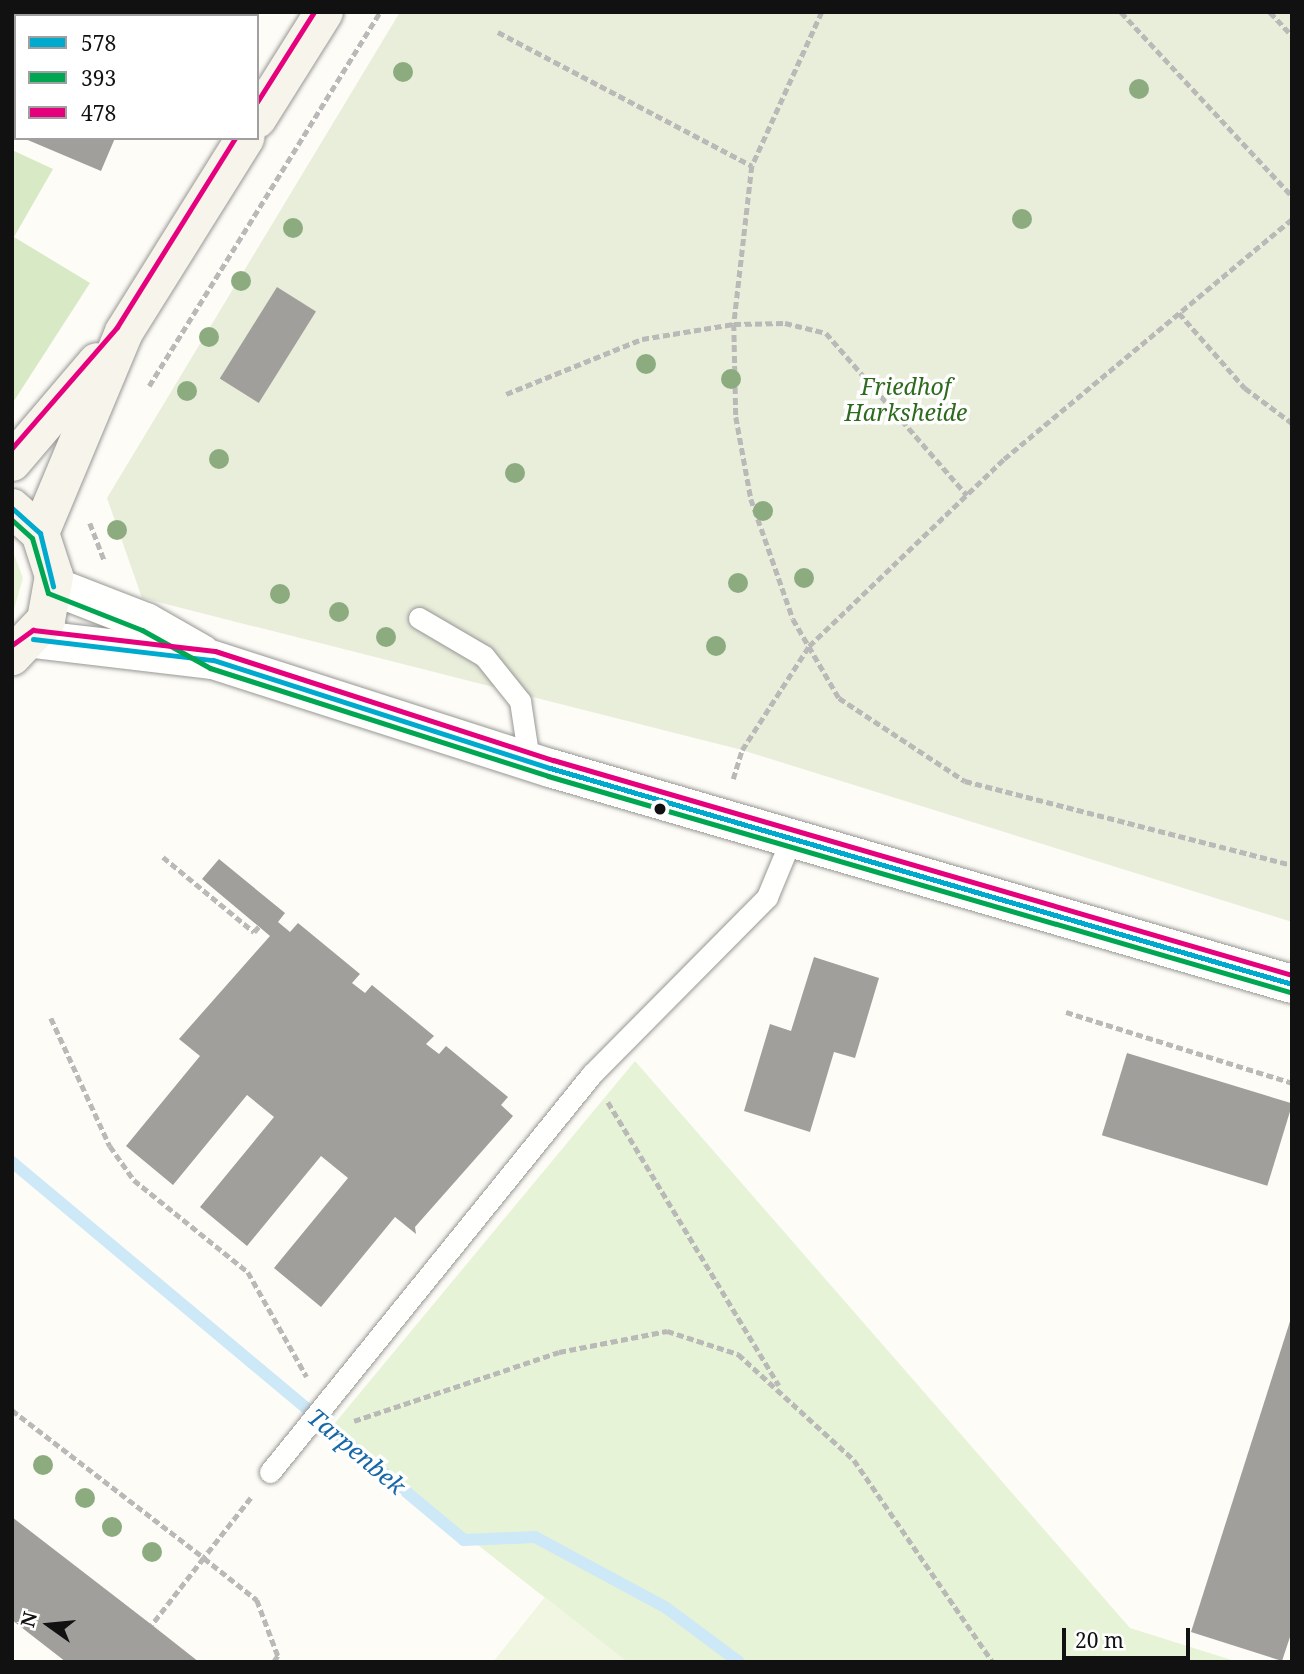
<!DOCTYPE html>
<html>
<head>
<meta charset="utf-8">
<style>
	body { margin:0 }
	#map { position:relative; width:1304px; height:1674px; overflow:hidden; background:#fdfcf7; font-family:"Noto Serif",serif }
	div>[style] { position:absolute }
	.green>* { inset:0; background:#e7f3d7 }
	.forest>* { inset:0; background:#d8eac5 }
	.cemetery>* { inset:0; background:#e9eedb }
	.pitch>* { inset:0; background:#f0f6e1 }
	.stream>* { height:12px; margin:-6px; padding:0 6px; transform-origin:6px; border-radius:6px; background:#cde8f7 }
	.building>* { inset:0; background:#a19f9c; transform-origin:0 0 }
	.path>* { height:4.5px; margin-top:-2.25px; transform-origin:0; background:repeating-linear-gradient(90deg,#b9b9b8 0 7px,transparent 0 10.5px) }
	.roads { filter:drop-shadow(0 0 2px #979795) drop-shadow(0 0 2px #979795) }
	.service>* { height:21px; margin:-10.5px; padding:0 10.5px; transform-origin:10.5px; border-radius:10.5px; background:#fffffe }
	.tertiary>* { height:38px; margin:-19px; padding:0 19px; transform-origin:19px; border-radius:19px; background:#fffffe }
	.secondary>* { height:38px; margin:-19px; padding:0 19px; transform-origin:19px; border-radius:19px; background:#f6f4eb }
	.bus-1>* { height:5px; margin:-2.5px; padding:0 2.5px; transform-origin:2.5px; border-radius:2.5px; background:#00a9ce }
	.bus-2>* { height:5px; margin:-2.5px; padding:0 2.5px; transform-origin:2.5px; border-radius:2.5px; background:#00a651 }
	.bus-3>* { height:5px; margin:-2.5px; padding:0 2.5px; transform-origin:2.5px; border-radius:2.5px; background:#e5007d }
	.trees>* { width:20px; height:20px; margin:-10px; border-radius:50%; background:#8cac80 }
	.dots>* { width:19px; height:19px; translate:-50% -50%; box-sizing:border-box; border:4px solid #fff; border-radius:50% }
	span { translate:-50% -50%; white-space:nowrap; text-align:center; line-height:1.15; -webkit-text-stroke:7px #fff; paint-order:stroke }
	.park-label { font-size:23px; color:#2f6b1f; font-style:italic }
	.water-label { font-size:24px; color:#1768a6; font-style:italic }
	.frame { position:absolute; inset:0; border:14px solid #111; pointer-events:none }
	.legend { position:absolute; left:14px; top:14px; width:245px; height:126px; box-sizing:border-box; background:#fff; border:2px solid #a0a0a0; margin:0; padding:9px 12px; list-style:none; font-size:21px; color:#111 }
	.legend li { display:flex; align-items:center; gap:14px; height:35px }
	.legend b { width:35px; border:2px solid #a0a0a0 }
	.north { position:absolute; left:14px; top:1590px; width:70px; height:70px; -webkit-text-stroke:5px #fff; paint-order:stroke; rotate:285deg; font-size:19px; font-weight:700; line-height:28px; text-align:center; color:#111 }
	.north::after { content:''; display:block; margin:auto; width:24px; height:32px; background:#111; clip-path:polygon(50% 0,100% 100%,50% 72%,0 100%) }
	.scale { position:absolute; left:1062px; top:1628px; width:128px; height:32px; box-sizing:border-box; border:4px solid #111; border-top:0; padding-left:9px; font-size:21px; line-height:24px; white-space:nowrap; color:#111; -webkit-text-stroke:5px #fff; paint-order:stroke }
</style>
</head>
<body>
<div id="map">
	<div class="green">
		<div style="clip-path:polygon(12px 549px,23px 578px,12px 616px)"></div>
		<div style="clip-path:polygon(635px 1061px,1130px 1628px,1238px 1662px,627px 1662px,330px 1429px)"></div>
	</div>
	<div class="forest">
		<div style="clip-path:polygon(12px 150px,53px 169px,14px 237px,90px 283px,12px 404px)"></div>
	</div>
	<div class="cemetery">
		<div style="clip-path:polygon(400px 12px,1292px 12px,1292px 922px,742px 750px,142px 598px,107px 498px)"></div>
	</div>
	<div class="pitch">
		<div style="clip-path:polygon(545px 1597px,627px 1662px,493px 1662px)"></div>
	</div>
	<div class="stream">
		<div style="left:12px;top:1162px;width:589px;rotate:39.91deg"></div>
		<div style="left:464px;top:1540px;width:71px;rotate:-2.4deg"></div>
		<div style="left:535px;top:1537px;width:148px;rotate:28.3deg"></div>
		<div style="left:665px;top:1607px;width:92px;rotate:36.6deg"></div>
	</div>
	<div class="building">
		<div style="clip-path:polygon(12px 12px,123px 12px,131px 16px,16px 16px,16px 41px)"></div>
		<div style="clip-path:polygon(16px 50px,16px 88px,12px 86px)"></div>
		<div style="clip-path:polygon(23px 138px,115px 138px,101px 171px)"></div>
		<div style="left:277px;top:287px;width:46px;height:108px;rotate:32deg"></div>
		<div style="clip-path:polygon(219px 859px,285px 913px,278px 922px,290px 932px,298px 923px,360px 974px,352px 983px,365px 993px,372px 985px,434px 1036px,426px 1044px,439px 1054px,446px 1046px,508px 1097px,501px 1105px,513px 1116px,415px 1227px,416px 1234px,395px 1217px,321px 1307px,274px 1268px,348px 1178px,321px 1156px,247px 1246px,200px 1207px,274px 1117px,247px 1095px,173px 1185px,126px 1146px,200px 1056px,179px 1039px,270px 936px,202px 879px)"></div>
		<div style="clip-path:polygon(814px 957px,879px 978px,855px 1058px,834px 1052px,810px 1132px,744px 1111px,770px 1024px,791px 1031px)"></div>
		<div style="left:1127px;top:1053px;width:173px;height:86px;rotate:17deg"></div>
		<div style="clip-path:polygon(1292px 1315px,1292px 1631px,1282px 1661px,1191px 1632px)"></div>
		<div style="clip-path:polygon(12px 1517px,152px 1625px,199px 1662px,66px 1662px,12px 1620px)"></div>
	</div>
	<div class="path">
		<div style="left:173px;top:12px;width:8px;rotate:30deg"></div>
		<div style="left:822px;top:12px;width:169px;rotate:114.4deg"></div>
		<div style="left:752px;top:166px;width:159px;rotate:96.5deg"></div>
		<div style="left:734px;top:324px;width:93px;rotate:88.8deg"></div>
		<div style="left:736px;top:417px;width:83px;rotate:79.6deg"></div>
		<div style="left:751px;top:499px;width:127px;rotate:70.7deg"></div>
		<div style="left:793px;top:619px;width:91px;rotate:59.8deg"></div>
		<div style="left:839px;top:698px;width:151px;rotate:33.4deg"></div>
		<div style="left:965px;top:781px;width:338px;rotate:14.4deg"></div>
		<div style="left:1121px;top:12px;width:251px;rotate:47.1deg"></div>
		<div style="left:1270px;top:12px;width:33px;rotate:47deg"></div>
		<div style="left:498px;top:32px;width:287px;rotate:27.8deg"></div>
		<div style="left:1179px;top:313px;width:100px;rotate:48.7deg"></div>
		<div style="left:1245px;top:388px;width:59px;rotate:36.7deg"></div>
		<div style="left:149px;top:386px;width:440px;rotate:-58.3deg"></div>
		<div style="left:506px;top:394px;width:147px;rotate:-22deg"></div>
		<div style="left:642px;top:339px;width:93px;rotate:-9.3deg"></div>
		<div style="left:734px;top:324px;width:51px;rotate:-1.1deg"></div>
		<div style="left:785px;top:323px;width:42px;rotate:13.7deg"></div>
		<div style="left:826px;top:333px;width:215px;rotate:49deg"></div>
		<div style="left:90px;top:523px;width:40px;rotate:69deg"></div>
		<div style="left:733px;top:779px;width:30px;rotate:-73deg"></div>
		<div style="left:742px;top:750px;width:124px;rotate:-57.2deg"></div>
		<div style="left:809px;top:646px;width:270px;rotate:-43.8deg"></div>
		<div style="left:1004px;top:459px;width:375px;rotate:-39.8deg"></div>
		<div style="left:163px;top:857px;width:118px;rotate:39.5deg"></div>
		<div style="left:254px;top:932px;width:8px;rotate:-50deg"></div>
		<div style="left:1066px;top:1012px;width:237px;rotate:17.4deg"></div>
		<div style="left:51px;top:1018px;width:141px;rotate:65.3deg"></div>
		<div style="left:110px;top:1146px;width:42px;rotate:54.8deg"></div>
		<div style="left:134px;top:1180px;width:146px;rotate:38.9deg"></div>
		<div style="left:248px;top:1272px;width:120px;rotate:60.7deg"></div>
		<div style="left:608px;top:1102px;width:331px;rotate:58.9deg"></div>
		<div style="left:12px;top:1410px;width:242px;rotate:37.6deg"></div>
		<div style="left:204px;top:1558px;width:85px;rotate:127.8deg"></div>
		<div style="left:354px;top:1421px;width:216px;rotate:-18.6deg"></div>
		<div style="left:559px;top:1352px;width:110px;rotate:-11deg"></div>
		<div style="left:667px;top:1331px;width:75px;rotate:17.9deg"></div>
		<div style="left:738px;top:1354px;width:157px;rotate:42.4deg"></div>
		<div style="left:854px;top:1460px;width:245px;rotate:55.5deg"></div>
		<div style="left:251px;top:1498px;width:76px;rotate:128.1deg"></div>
		<div style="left:204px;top:1558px;width:68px;rotate:38.4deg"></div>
		<div style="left:257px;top:1600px;width:60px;rotate:69.4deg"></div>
		<div style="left:278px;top:1656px;width:7px;rotate:124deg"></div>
	</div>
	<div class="roads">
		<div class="service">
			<div style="left:419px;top:618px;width:75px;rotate:30.3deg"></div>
			<div style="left:484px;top:656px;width:58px;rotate:51.3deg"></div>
			<div style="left:520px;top:701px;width:60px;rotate:81.3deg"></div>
			<div style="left:270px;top:1472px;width:512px;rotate:-51.03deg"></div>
			<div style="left:592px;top:1074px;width:249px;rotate:-45.3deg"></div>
			<div style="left:767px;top:897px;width:65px;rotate:-67.4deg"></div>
		</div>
		<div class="tertiary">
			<div style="left:53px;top:586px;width:100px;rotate:21.2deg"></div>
			<div style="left:146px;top:622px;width:64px;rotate:29.7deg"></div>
			<div style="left:33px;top:639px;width:181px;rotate:6.7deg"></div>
			<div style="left:213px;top:660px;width:354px;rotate:17.8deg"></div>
			<div style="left:550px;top:768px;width:773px;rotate:16.23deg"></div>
		</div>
		<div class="secondary">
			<div style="left:257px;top:119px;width:126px;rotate:-57.9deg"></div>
			<div style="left:12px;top:462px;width:131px;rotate:-49.6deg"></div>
			<div style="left:12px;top:508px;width:38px;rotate:42deg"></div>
			<div style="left:40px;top:533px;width:45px;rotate:72deg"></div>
			<div style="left:54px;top:576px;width:45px;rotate:100.3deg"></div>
			<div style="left:46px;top:620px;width:50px;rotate:133.4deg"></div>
			<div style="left:40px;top:533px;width:218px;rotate:-67.3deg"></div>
			<div style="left:124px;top:332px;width:229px;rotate:-58deg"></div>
		</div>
	</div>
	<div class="bus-1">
		<div style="left:12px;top:508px;width:38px;rotate:42deg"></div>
		<div style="left:40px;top:533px;width:55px;rotate:76.2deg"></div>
		<div style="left:33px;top:639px;width:181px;rotate:6.7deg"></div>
		<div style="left:213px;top:660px;width:354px;rotate:17.8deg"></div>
		<div style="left:550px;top:768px;width:773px;rotate:16.23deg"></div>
	</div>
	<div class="bus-2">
		<div style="left:12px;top:520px;width:27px;rotate:42deg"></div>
		<div style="left:32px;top:538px;width:57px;rotate:73.8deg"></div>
		<div style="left:48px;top:593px;width:101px;rotate:21.5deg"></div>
		<div style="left:142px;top:630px;width:78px;rotate:29.2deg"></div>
		<div style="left:210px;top:668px;width:355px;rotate:17.7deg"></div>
		<div style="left:548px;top:776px;width:773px;rotate:16.23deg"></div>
	</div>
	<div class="bus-3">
		<div style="left:257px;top:102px;width:107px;rotate:-57.7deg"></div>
		<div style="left:12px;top:448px;width:160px;rotate:-49deg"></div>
		<div style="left:117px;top:327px;width:223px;rotate:-58deg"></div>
		<div style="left:12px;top:645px;width:26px;rotate:-36deg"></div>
		<div style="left:33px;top:630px;width:183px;rotate:6.6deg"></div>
		<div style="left:215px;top:651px;width:355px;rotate:17.9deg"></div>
		<div style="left:553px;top:760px;width:770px;rotate:16.22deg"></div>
	</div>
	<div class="trees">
		<div style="left:403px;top:72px"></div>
		<div style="left:1139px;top:89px"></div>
		<div style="left:1022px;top:219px"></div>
		<div style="left:293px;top:228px"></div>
		<div style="left:241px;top:281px"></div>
		<div style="left:209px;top:337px"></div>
		<div style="left:646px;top:364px"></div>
		<div style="left:731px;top:379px"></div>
		<div style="left:187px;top:391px"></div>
		<div style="left:219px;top:459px"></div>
		<div style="left:515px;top:473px"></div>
		<div style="left:763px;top:511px"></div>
		<div style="left:117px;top:530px"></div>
		<div style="left:804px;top:578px"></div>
		<div style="left:738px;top:583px"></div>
		<div style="left:280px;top:594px"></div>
		<div style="left:339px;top:612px"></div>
		<div style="left:386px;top:637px"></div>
		<div style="left:716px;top:646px"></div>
		<div style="left:43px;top:1465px"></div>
		<div style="left:85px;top:1498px"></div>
		<div style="left:112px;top:1527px"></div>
		<div style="left:152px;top:1552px"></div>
	</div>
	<div class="dots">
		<div style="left:660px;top:809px;background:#111"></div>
	</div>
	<div class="park-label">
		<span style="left:906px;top:399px">Friedhof<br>Harksheide</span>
	</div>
	<div class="water-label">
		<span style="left:357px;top:1451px;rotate:40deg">Tarpenbek</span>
	</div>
	<div class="frame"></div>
	<ul class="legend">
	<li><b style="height:9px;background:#00a9ce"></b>578</li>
	<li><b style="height:9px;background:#00a651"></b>393</li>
	<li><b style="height:9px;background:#e5007d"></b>478</li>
	</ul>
	<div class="north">N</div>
	<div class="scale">20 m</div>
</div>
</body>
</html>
